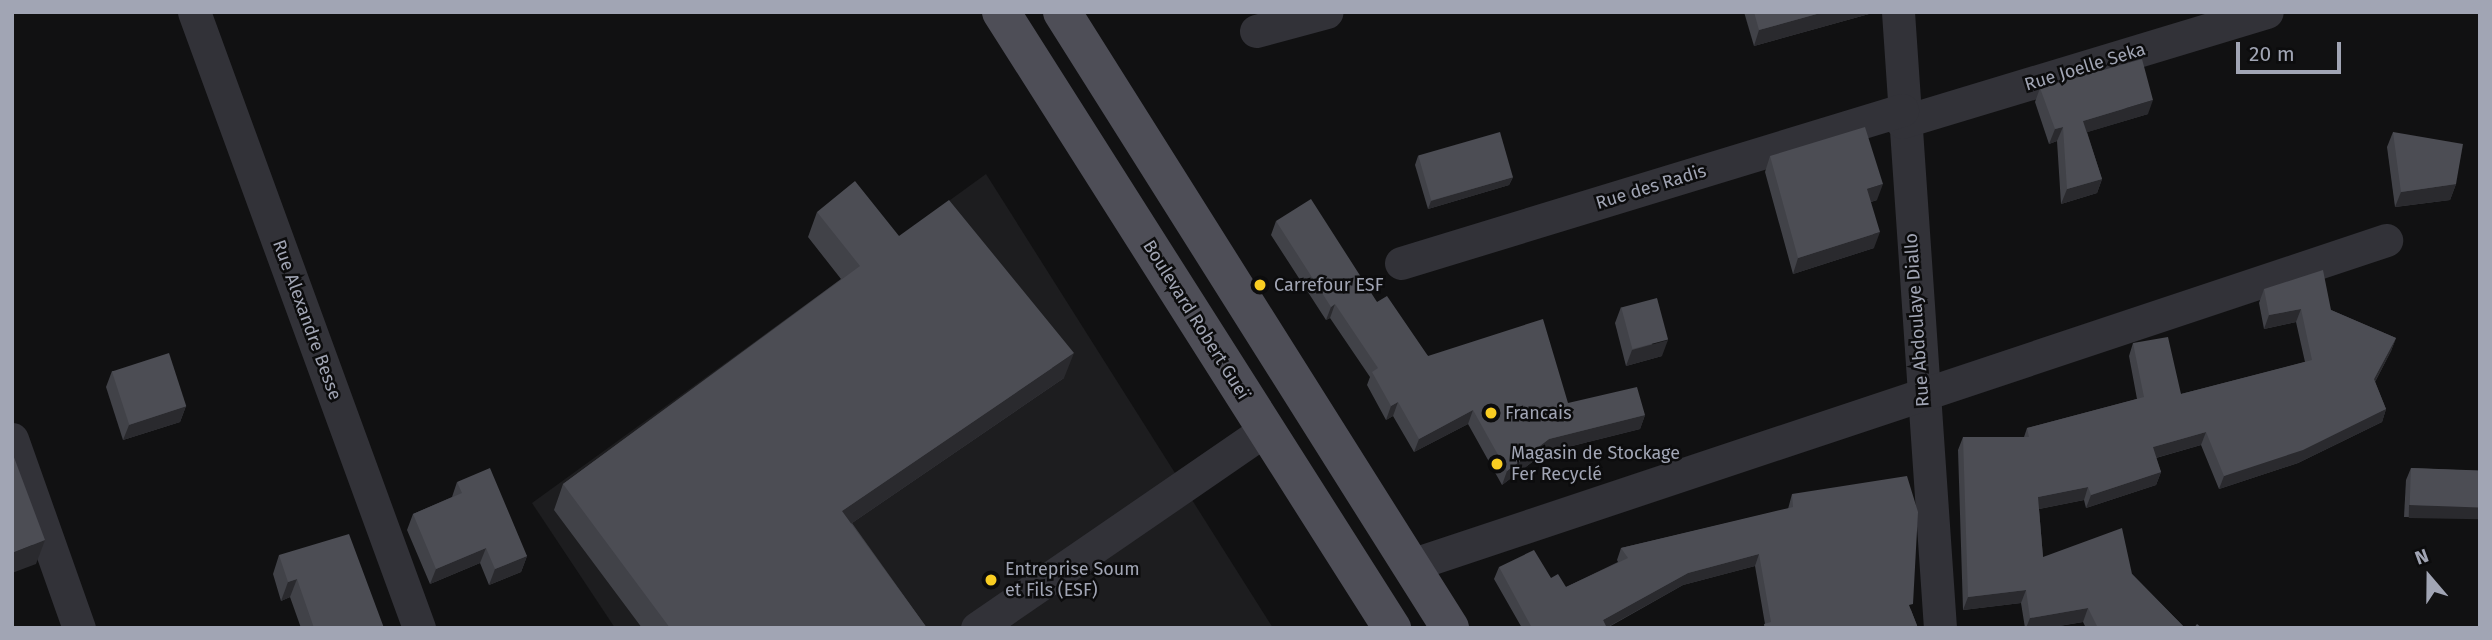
<!DOCTYPE html>
<html>
<head>
<meta charset="utf-8">
<style>
	body { margin:0 }
	#map { position:relative; width:2492px; height:640px; overflow:hidden; background:#111112; font-family:"Fira Sans",sans-serif }
	div>[style] { position:absolute }
	.built>* { inset:0; background:#1d1d1f }
	.minor>* { height:33px; margin:-16.5px; padding:0 16.5px; transform-origin:16.5px; border-radius:16.5px; background:#323238 }
	.major>* { height:38px; margin:-19px; padding:0 19px; transform-origin:19px; border-radius:19px; background:#4e4e57 }
	.wall>* { inset:0; background:#414248 }
	.shaded-wall>* { inset:0; background:#2a2a2e; transform-origin:0 0 }
	.building>* { inset:0; background:#4c4d54; transform-origin:0 0 }
	.dots>* { width:19px; height:19px; translate:-50% -50%; box-sizing:border-box; border:4px solid #0c0c0d; border-radius:50% }
	span { translate:-50% -50%; white-space:nowrap; text-align:center; line-height:1.15; -webkit-text-stroke:5px #0c0c0d; paint-order:stroke }
	.street-label { font-size:18px; color:#a1a5b4 }
	.poi-label { font-size:18px; color:#a1a5b4 }
	.left { translate:0 -50%; text-align:left }
	.frame { position:absolute; inset:0; border:14px solid #a1a5b4; pointer-events:none }
	.north { position:absolute; left:2394px; top:542px; width:70px; height:70px; -webkit-text-stroke:5px #0c0c0d; paint-order:stroke; rotate:340deg; font-size:19px; font-weight:700; line-height:28px; text-align:center; color:#a1a5b4 }
	.north::after { content:''; display:block; margin:auto; width:24px; height:32px; background:#a1a5b4; clip-path:polygon(50% 0,100% 100%,50% 72%,0 100%) }
	.scale { position:absolute; left:2236px; top:42px; width:105px; height:32px; box-sizing:border-box; border:4px solid #a1a5b4; border-top:0; padding-left:9px; font-size:21px; line-height:24px; white-space:nowrap; color:#a1a5b4; -webkit-text-stroke:5px #0c0c0d; paint-order:stroke }
</style>
</head>
<body>
<div id="map">
	<div class="built">
		<div style="clip-path:polygon(986px 174px,1273px 628px,615px 628px,532px 503px)"></div>
	</div>
	<div class="minor">
		<div style="left:194px;top:12px;width:656px;rotate:69.93deg"></div>
		<div style="left:1898px;top:12px;width:617px;rotate:86.1deg"></div>
		<div style="left:1256px;top:31px;width:73px;rotate:-15deg"></div>
		<div style="left:1902px;top:122px;width:381px;rotate:-16.8deg"></div>
		<div style="left:1401px;top:263px;width:524px;rotate:-16.98deg"></div>
		<div style="left:12px;top:439px;width:201px;rotate:70.5deg"></div>
		<div style="left:1411px;top:565px;width:1028px;rotate:-18.43deg"></div>
		<div style="left:977px;top:628px;width:349px;rotate:-34.5deg"></div>
	</div>
	<div class="major">
		<div style="left:1001px;top:12px;width:730px;rotate:57.6deg"></div>
		<div style="left:1062px;top:12px;width:728px;rotate:57.79deg"></div>
	</div>
	<div class="wall">
		<div style="clip-path:polygon(1744px 12px,1870px 12px,1869px 14px,1754px 46px)"></div>
		<div style="clip-path:polygon(2040px 88px,2148px 114px,2087px 132px,2102px 179px,2097px 193px,2061px 204px,2057px 141px,2049px 144px,2035px 102px)"></div>
		<div style="clip-path:polygon(2393px 132px,2456px 184px,2450px 200px,2395px 207px,2387px 147px)"></div>
		<div style="clip-path:polygon(1418px 156px,1513px 177px,1509px 185px,1428px 209px,1415px 165px)"></div>
		<div style="clip-path:polygon(1770px 156px,1877px 200px,1871px 202px,1874px 248px,1793px 274px,1765px 172px)"></div>
		<div style="clip-path:polygon(817px 212px,899px 236px,1064px 378px,852px 523px,927px 628px,642px 628px,554px 510px,563px 484px,841px 279px,808px 237px)"></div>
		<div style="clip-path:polygon(1276px 221px,1377px 302px,1428px 356px,1568px 403px,1645px 415px,1640px 429px,1544px 453px,1502px 485px,1468px 424px,1414px 452px,1393px 416px,1386px 420px,1367px 385px,1370px 377px,1330px 318px,1326px 320px,1271px 235px)"></div>
		<div style="clip-path:polygon(2264px 289px,2331px 310px,2396px 338px,2391px 351px,2375px 382px,2386px 409px,2382px 422px,2298px 463px,2219px 489px,2201px 445px,2156px 458px,2161px 472px,2156px 485px,2086px 508px,2084px 500px,2039px 509px,2043px 557px,2132px 574px,2185px 628px,2086px 628px,2083px 622px,2047px 628px,2025px 628px,2021px 603px,1963px 610px,1958px 450px,1963px 437px,2024px 437px,2027px 428px,2137px 399px,2129px 356px,2133px 343px,2181px 394px,2305px 362px,2296px 322px,2264px 329px,2259px 303px)"></div>
		<div style="clip-path:polygon(1621px 307px,1662px 356px,1626px 366px,1615px 323px)"></div>
		<div style="clip-path:polygon(112px 371px,186px 406px,180px 422px,123px 440px,106px 387px)"></div>
		<div style="clip-path:polygon(2411px 468px,2480px 471px,2480px 518px,2404px 517px,2406px 480px)"></div>
		<div style="clip-path:polygon(457px 482px,527px 556px,521px 572px,489px 585px,480px 563px,430px 584px,407px 530px,413px 514px,452px 497px)"></div>
		<div style="clip-path:polygon(1792px 494px,1911px 610px,1918px 628px,1763px 628px,1765px 624px,1755px 566px,1683px 585px,1607px 628px,1522px 628px,1494px 579px,1499px 567px,1551px 578px,1566px 587px,1618px 562px,1617px 560px,1621px 548px,1788px 509px)"></div>
		<div style="clip-path:polygon(279px 555px,384px 628px,301px 628px,290px 597px,281px 601px,273px 574px)"></div>
	</div>
	<div class="shaded-wall">
		<div style="clip-path:polygon(1824px 12px,1870px 12px,1869px 14px,1754px 46px,1759px 30px)"></div>
		<div style="clip-path:polygon(2153px 100px,2148px 114px,2078px 135px,2083px 121px)"></div>
		<div style="clip-path:polygon(2063px 127px,2057px 141px,2049px 144px,2055px 129px)"></div>
		<div style="clip-path:polygon(1513px 177px,1509px 185px,1428px 209px,1431px 201px)"></div>
		<div style="clip-path:polygon(2102px 179px,2097px 193px,2061px 204px,2067px 189px)"></div>
		<div style="clip-path:polygon(1883px 184px,1877px 200px,1861px 205px,1867px 189px)"></div>
		<div style="clip-path:polygon(2456px 184px,2450px 200px,2395px 207px,2401px 192px)"></div>
		<div style="clip-path:polygon(1880px 232px,1874px 248px,1793px 274px,1798px 258px)"></div>
		<div style="clip-path:polygon(1335px 304px,1330px 318px,1326px 320px,1331px 307px)"></div>
		<div style="clip-path:polygon(2301px 309px,2296px 322px,2264px 329px,2269px 315px)"></div>
		<div style="clip-path:polygon(2396px 338px,2391px 351px,2369px 393px,2374px 379px)"></div>
		<div style="clip-path:polygon(1668px 340px,1662px 356px,1626px 366px,1632px 350px)"></div>
		<div style="clip-path:polygon(1074px 353px,1064px 378px,833px 536px,842px 511px)"></div>
		<div style="clip-path:polygon(1398px 402px,1393px 416px,1386px 420px,1391px 406px)"></div>
		<div style="clip-path:polygon(186px 406px,180px 422px,123px 440px,129px 425px)"></div>
		<div style="clip-path:polygon(2386px 409px,2382px 422px,2298px 463px,2219px 489px,2224px 476px)"></div>
		<div style="clip-path:polygon(1473px 410px,1468px 424px,1414px 452px,1419px 439px)"></div>
		<div style="clip-path:polygon(1645px 415px,1640px 429px,1544px 453px,1502px 485px,1507px 471px,1549px 439px)"></div>
		<div style="clip-path:polygon(2206px 432px,2201px 445px,2148px 460px,2153px 447px)"></div>
		<div style="clip-path:polygon(2161px 472px,2156px 485px,2086px 508px,2091px 495px)"></div>
		<div style="clip-path:polygon(2088px 487px,2084px 500px,2034px 510px,2038px 497px)"></div>
		<div style="left:2409px;top:505px;width:71px;height:13px;rotate:1deg"></div>
		<div style="clip-path:polygon(45px 540px,36px 564px,12px 573px,12px 553px)"></div>
		<div style="clip-path:polygon(486px 548px,480px 563px,430px 584px,436px 569px)"></div>
		<div style="clip-path:polygon(1759px 554px,1755px 566px,1683px 585px,1606px 628px,1603px 620px,1688px 573px)"></div>
		<div style="clip-path:polygon(527px 556px,521px 572px,489px 585px,495px 569px)"></div>
		<div style="clip-path:polygon(297px 579px,290px 597px,281px 601px,288px 582px)"></div>
		<div style="clip-path:polygon(2026px 590px,2021px 603px,1963px 610px,1968px 597px)"></div>
		<div style="clip-path:polygon(2088px 608px,2083px 622px,2047px 628px,2026px 628px,2030px 618px)"></div>
	</div>
	<div class="building">
		<div style="clip-path:polygon(1754px 12px,1824px 12px,1759px 30px)"></div>
		<div style="clip-path:polygon(2142px 59px,2153px 100px,2083px 121px,2102px 179px,2067px 189px,2063px 127px,2055px 129px,2040px 88px)"></div>
		<div style="clip-path:polygon(1865px 127px,1883px 184px,1867px 189px,1880px 232px,1798px 258px,1770px 156px)"></div>
		<div style="left:1500px;top:132px;width:47px;height:85px;rotate:74deg"></div>
		<div style="clip-path:polygon(2393px 132px,2463px 144px,2456px 184px,2401px 192px)"></div>
		<div style="clip-path:polygon(855px 181px,899px 236px,949px 200px,1074px 353px,842px 511px,927px 628px,670px 628px,563px 484px,860px 266px,817px 212px)"></div>
		<div style="clip-path:polygon(1311px 199px,1377px 302px,1387px 296px,1428px 356px,1543px 319px,1568px 403px,1637px 387px,1645px 415px,1549px 439px,1507px 471px,1473px 410px,1419px 439px,1398px 402px,1391px 406px,1372px 372px,1378px 368px,1335px 304px,1331px 307px,1276px 221px)"></div>
		<div style="clip-path:polygon(2323px 270px,2331px 310px,2396px 338px,2374px 379px,2386px 409px,2303px 450px,2224px 476px,2206px 432px,2153px 447px,2161px 472px,2091px 495px,2088px 487px,2038px 497px,2043px 557px,2122px 528px,2132px 574px,2185px 628px,2098px 628px,2088px 608px,2030px 618px,2026px 590px,1968px 597px,1963px 437px,2029px 437px,2027px 428px,2144px 397px,2133px 343px,2168px 337px,2181px 394px,2312px 360px,2301px 309px,2269px 315px,2264px 289px)"></div>
		<div style="left:1657px;top:298px;width:43px;height:37px;rotate:75deg"></div>
		<div style="left:169px;top:353px;width:56px;height:60px;rotate:72deg"></div>
		<div style="clip-path:polygon(12px 452px,45px 540px,12px 553px)"></div>
		<div style="clip-path:polygon(490px 468px,527px 556px,495px 569px,486px 548px,436px 569px,413px 514px,462px 493px,457px 482px)"></div>
		<div style="left:2411px;top:468px;width:69px;height:37px;rotate:2deg"></div>
		<div style="clip-path:polygon(1907px 476px,1918px 512px,1913px 604px,1909px 605px,1918px 628px,1765px 628px,1764px 624px,1771px 622px,1759px 554px,1688px 573px,1603px 620px,1607px 628px,1532px 628px,1499px 567px,1534px 550px,1551px 578px,1558px 574px,1566px 587px,1628px 558px,1621px 548px,1793px 507px,1792px 494px)"></div>
		<div style="clip-path:polygon(349px 534px,384px 628px,314px 628px,297px 579px,288px 582px,279px 555px)"></div>
		<div style="clip-path:polygon(2197px 624px,2202px 628px,2194px 628px)"></div>
	</div>
	<div class="dots">
		<div style="left:1260px;top:285px;background:#f9cd22"></div>
		<div style="left:1491px;top:413px;background:#f9cd22"></div>
		<div style="left:1497px;top:464px;background:#f9cd22"></div>
		<div style="left:991px;top:580px;background:#f9cd22"></div>
	</div>
	<div class="street-label">
		<span style="left:2085px;top:67px;rotate:-17deg">Rue Joelle Seka</span>
		<span style="left:1651px;top:187px;rotate:-17deg">Rue des Radis</span>
		<span style="left:307px;top:320px;rotate:70deg">Rue Alexandre Besse</span>
		<span style="left:1196px;top:320px;rotate:58deg">Boulevard Robert Gueï</span>
		<span style="left:1917px;top:320px;rotate:-94deg">Rue Abdoulaye Diallo</span>
	</div>
	<div class="poi-label">
		<span class="left" style="left:1274px;top:285px">Carrefour ESF</span>
		<span class="left" style="left:1505px;top:413px">Francais</span>
		<span class="left" style="left:1511px;top:464px">Magasin de Stockage<br>Fer Recyclé</span>
		<span class="left" style="left:1005px;top:580px">Entreprise Soum<br>et Fils (ESF)</span>
	</div>
	<div class="frame"></div>
	<div class="north">N</div>
	<div class="scale">20 m</div>
</div>
</body>
</html>
